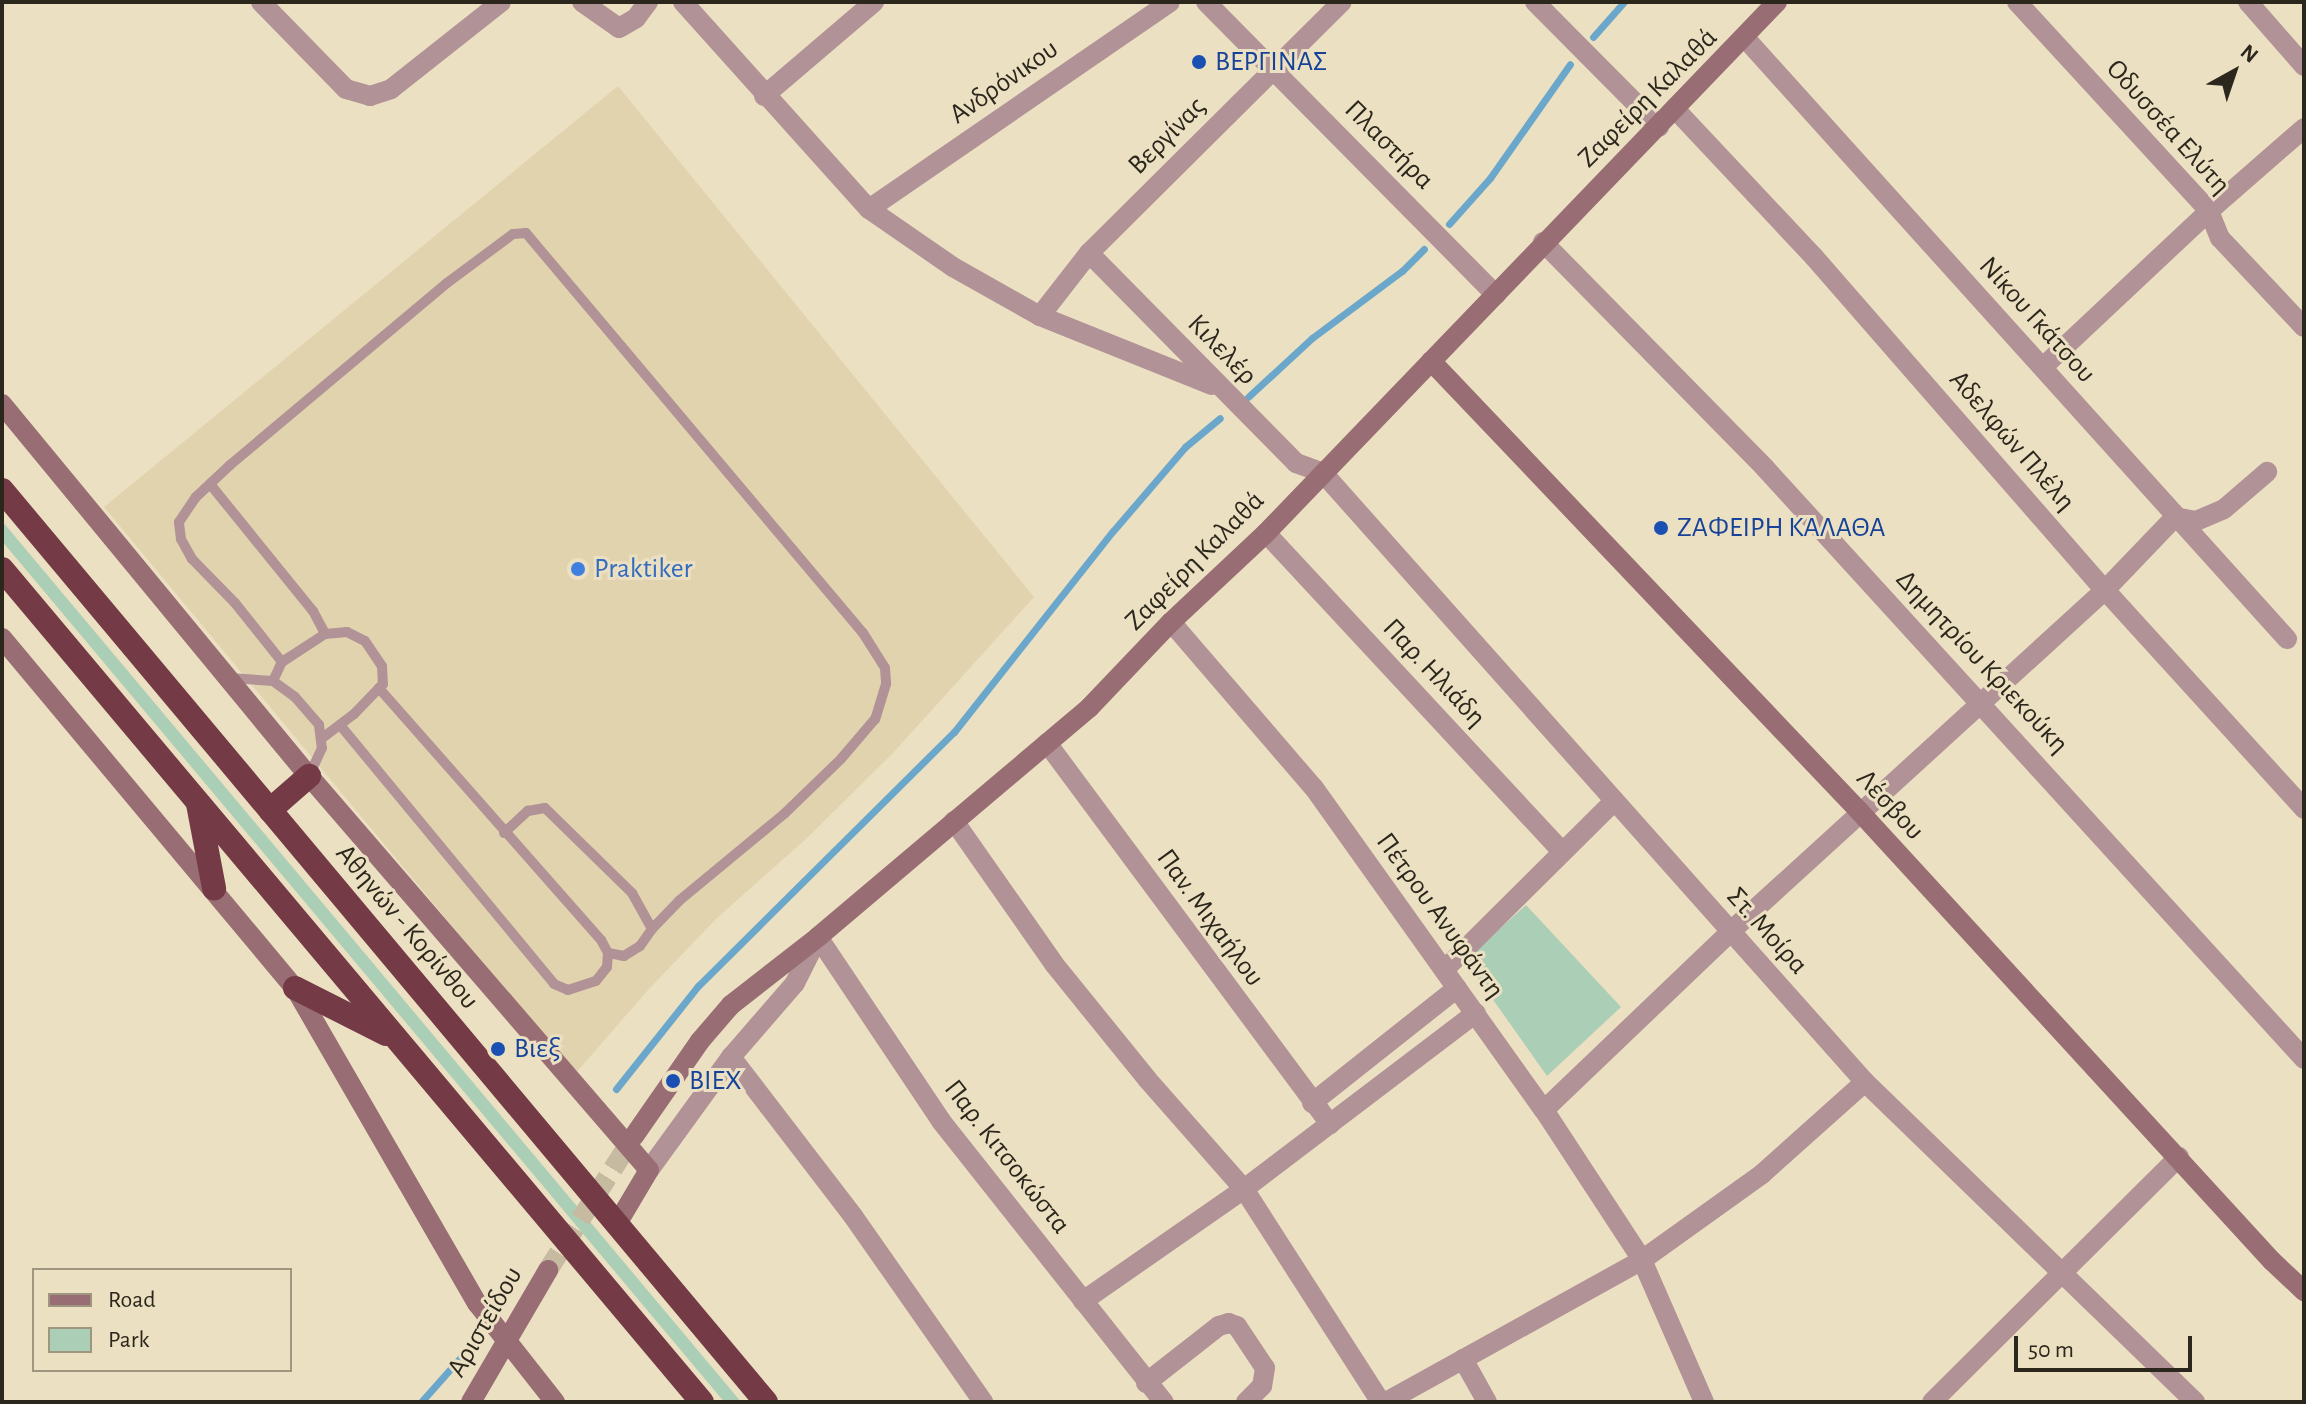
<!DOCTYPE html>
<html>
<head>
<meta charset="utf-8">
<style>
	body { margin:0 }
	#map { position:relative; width:2306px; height:1404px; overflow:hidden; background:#ece0c2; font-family:"Alegreya Sans",sans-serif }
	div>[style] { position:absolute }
	.built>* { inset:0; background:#e2d3af }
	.green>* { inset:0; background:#abceb6; transform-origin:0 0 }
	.stream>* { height:7px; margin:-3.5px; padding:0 3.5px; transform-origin:3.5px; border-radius:3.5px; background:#6aa7ca }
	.secondary-tunnel>* { height:20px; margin-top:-10px; transform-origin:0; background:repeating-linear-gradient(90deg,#c6bba1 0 20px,transparent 0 30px) }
	.lane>* { height:10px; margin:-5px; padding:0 5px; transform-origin:5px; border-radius:5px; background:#b19297 }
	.street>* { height:20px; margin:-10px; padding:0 10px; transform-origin:10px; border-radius:10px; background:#b19297 }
	.secondary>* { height:20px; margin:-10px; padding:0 10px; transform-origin:10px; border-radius:10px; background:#986d73 }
	.highway>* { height:24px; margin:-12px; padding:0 12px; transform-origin:12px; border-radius:12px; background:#743a45 }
	.dots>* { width:22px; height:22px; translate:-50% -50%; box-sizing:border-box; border:4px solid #ece0c2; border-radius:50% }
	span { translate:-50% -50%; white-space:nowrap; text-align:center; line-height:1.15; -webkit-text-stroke:6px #ece0c2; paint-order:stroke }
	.transit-label { font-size:28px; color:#164399 }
	.left { translate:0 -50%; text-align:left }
	.street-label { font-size:28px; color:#2c271c }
	.shop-label { font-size:28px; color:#366cbe }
	.frame { position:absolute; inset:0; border:4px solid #2c271c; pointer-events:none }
	.legend { position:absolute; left:32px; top:1268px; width:260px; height:104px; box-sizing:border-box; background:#ece0c2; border:2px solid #9f9680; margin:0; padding:10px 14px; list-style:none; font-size:24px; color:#2c271c }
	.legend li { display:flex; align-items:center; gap:16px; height:40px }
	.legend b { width:40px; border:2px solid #9f9680 }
	.north { position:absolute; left:2194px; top:32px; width:80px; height:80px; -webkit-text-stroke:6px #ece0c2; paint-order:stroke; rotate:40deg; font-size:22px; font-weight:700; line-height:32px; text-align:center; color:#2c271c }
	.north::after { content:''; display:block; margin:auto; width:28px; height:36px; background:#2c271c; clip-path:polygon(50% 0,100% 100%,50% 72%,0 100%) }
	.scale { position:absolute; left:2014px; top:1336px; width:178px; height:36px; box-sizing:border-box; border:4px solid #2c271c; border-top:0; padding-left:10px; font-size:24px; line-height:28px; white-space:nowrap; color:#2c271c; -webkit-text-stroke:6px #ece0c2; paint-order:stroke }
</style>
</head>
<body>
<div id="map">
	<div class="built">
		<div style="clip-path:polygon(618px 86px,1034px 597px,893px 753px,806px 839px,716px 919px,648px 990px,575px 1074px,104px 507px)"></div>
	</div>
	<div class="green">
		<div style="left:2px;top:521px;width:1149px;height:13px;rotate:50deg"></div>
		<div style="clip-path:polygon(1526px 905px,1621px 1007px,1547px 1076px,1465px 960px)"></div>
	</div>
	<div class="stream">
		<div style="left:1593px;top:37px;width:47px;rotate:-48.5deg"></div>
		<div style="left:1449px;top:224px;width:62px;rotate:-48.3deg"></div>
		<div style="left:1490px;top:178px;width:139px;rotate:-54.9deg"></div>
		<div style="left:1248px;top:397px;width:87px;rotate:-42.7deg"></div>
		<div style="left:1312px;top:338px;width:112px;rotate:-36.7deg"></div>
		<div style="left:1402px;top:271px;width:31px;rotate:-45deg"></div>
		<div style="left:616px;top:1089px;width:132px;rotate:-51.5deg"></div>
		<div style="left:698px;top:986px;width:361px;rotate:-44.8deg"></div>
		<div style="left:954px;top:732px;width:256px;rotate:-51.7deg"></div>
		<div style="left:1113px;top:531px;width:111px;rotate:-49.4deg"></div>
		<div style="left:1185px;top:447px;width:45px;rotate:-39.6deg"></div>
		<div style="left:421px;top:1402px;width:60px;rotate:-48.4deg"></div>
	</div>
	<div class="secondary-tunnel">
		<div style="left:548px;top:1270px;width:159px;rotate:-57.3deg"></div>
	</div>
	<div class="lane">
		<div style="left:210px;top:484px;width:164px;rotate:51deg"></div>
		<div style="left:313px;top:611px;width:26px;rotate:62deg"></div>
		<div style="left:282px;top:662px;width:51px;rotate:-33.1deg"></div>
		<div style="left:325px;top:634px;width:22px;rotate:-5deg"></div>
		<div style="left:347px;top:632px;width:20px;rotate:27deg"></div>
		<div style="left:365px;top:641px;width:30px;rotate:56deg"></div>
		<div style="left:382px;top:666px;width:18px;rotate:87deg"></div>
		<div style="left:383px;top:684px;width:42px;rotate:134deg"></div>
		<div style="left:354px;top:714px;width:41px;rotate:142.9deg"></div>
		<div style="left:229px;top:678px;width:44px;rotate:3.9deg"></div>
		<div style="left:273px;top:681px;width:27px;rotate:36deg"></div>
		<div style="left:295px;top:697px;width:37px;rotate:49deg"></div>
		<div style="left:319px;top:725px;width:23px;rotate:83deg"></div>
		<div style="left:322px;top:748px;width:31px;rotate:115deg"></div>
		<div style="left:273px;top:681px;width:21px;rotate:-65deg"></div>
		<div style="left:282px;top:662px;width:75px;rotate:-128.5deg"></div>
		<div style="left:235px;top:603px;width:62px;rotate:-134.3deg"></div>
		<div style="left:192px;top:559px;width:23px;rotate:-119deg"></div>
		<div style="left:181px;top:539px;width:17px;rotate:-97deg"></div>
		<div style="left:179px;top:522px;width:30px;rotate:-56deg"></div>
		<div style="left:196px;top:497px;width:47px;rotate:-43.3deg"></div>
		<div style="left:230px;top:465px;width:283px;rotate:-40deg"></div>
		<div style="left:447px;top:283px;width:82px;rotate:-36.6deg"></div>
		<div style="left:513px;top:234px;width:13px;rotate:-4deg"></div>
		<div style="left:526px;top:233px;width:523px;rotate:49.89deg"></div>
		<div style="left:863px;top:633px;width:41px;rotate:57.8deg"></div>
		<div style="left:885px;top:668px;width:16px;rotate:86deg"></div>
		<div style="left:886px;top:684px;width:37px;rotate:107deg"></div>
		<div style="left:875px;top:719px;width:52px;rotate:130.4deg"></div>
		<div style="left:841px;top:759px;width:79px;rotate:136deg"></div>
		<div style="left:784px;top:814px;width:136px;rotate:140.4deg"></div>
		<div style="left:679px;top:901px;width:39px;rotate:134deg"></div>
		<div style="left:340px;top:725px;width:336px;rotate:50.4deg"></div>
		<div style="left:554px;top:984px;width:15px;rotate:23deg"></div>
		<div style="left:568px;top:990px;width:29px;rotate:-18deg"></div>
		<div style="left:596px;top:981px;width:18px;rotate:-52deg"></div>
		<div style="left:607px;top:967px;width:14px;rotate:-86deg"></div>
		<div style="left:608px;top:953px;width:15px;rotate:-118deg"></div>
		<div style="left:601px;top:940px;width:336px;rotate:-131.4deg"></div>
		<div style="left:504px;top:833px;width:33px;rotate:-43deg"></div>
		<div style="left:528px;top:811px;width:17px;rotate:-10deg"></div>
		<div style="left:545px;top:808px;width:122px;rotate:44.3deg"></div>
		<div style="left:632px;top:893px;width:41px;rotate:60.9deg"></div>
		<div style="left:652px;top:929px;width:21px;rotate:125deg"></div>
		<div style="left:640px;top:946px;width:19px;rotate:148deg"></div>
		<div style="left:624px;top:956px;width:16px;rotate:-169deg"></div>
	</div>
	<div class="street">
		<div style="left:261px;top:2px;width:122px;rotate:45.7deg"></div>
		<div style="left:346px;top:89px;width:25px;rotate:16deg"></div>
		<div style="left:370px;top:96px;width:22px;rotate:-18deg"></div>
		<div style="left:391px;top:89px;width:140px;rotate:-38.3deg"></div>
		<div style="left:582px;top:2px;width:45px;rotate:35.1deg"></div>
		<div style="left:619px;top:28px;width:20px;rotate:-30deg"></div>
		<div style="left:636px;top:18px;width:20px;rotate:-53deg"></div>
		<div style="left:683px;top:2px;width:278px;rotate:48.1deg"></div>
		<div style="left:869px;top:209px;width:102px;rotate:34.6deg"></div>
		<div style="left:953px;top:267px;width:100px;rotate:29.4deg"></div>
		<div style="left:1040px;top:316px;width:185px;rotate:21.9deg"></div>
		<div style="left:1206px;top:2px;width:412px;rotate:45.3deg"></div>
		<div style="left:1535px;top:2px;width:176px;rotate:45.2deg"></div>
		<div style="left:2017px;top:2px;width:284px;rotate:47.4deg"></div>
		<div style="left:2209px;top:211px;width:29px;rotate:68deg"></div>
		<div style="left:2220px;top:238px;width:122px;rotate:46.7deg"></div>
		<div style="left:2248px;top:2px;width:85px;rotate:48.8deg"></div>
		<div style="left:1746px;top:39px;width:808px;rotate:47.96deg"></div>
		<div style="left:764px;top:96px;width:145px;rotate:-40.5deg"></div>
		<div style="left:1676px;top:110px;width:202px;rotate:46.8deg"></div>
		<div style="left:1814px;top:257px;width:442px;rotate:48.9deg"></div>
		<div style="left:2105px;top:590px;width:296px;rotate:47.7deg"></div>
		<div style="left:869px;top:209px;width:365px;rotate:-34.5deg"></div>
		<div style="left:1543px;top:242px;width:317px;rotate:45.5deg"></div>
		<div style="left:1765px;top:468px;width:800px;rotate:47.63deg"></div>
		<div style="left:1089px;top:253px;width:295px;rotate:45.4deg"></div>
		<div style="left:1296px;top:463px;width:29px;rotate:20deg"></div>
		<div style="left:1323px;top:473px;width:815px;rotate:48.33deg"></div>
		<div style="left:1865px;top:1082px;width:460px;rotate:44.1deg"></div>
		<div style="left:1040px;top:316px;width:80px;rotate:-52.1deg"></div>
		<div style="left:1089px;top:253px;width:356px;rotate:-44.8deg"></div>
		<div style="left:2043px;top:367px;width:228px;rotate:-43.2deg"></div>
		<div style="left:2209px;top:211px;width:126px;rotate:-41.1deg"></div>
		<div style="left:1266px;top:533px;width:435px;rotate:47.1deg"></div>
		<div style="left:1171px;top:622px;width:219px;rotate:49.3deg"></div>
		<div style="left:1314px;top:788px;width:396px;rotate:54.5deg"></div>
		<div style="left:1544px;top:1110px;width:179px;rotate:56.8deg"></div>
		<div style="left:1642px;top:1260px;width:155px;rotate:66.4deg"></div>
		<div style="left:1047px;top:743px;width:475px;rotate:53.4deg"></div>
		<div style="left:954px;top:821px;width:174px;rotate:55deg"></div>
		<div style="left:1054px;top:964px;width:148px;rotate:51deg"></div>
		<div style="left:1147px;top:1079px;width:147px;rotate:48.6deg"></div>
		<div style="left:1244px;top:1189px;width:253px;rotate:57.3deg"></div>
		<div style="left:1444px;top:970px;width:238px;rotate:-44.8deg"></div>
		<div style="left:731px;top:1057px;width:200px;rotate:52.5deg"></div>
		<div style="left:853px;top:1216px;width:227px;rotate:55deg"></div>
		<div style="left:1312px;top:1103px;width:185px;rotate:-38.4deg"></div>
		<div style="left:1544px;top:1110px;width:257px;rotate:-43.7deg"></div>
		<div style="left:1730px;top:932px;width:508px;rotate:-42.36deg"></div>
		<div style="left:2105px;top:590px;width:101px;rotate:-46.2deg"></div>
		<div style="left:2175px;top:517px;width:21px;rotate:11deg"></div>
		<div style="left:2196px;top:521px;width:30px;rotate:-23deg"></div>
		<div style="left:2224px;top:509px;width:57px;rotate:-40.7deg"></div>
		<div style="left:649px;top:1170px;width:140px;rotate:-54deg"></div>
		<div style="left:731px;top:1057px;width:98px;rotate:-49.1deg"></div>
		<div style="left:795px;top:983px;width:51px;rotate:-63.4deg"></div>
		<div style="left:818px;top:937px;width:221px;rotate:56.2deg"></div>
		<div style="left:941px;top:1121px;width:359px;rotate:51.6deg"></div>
		<div style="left:1083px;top:1301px;width:196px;rotate:-34.8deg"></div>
		<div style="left:1244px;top:1189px;width:291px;rotate:-37.2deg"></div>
		<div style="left:1463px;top:1359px;width:49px;rotate:60.8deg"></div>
		<div style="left:1146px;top:1383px;width:93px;rotate:-38deg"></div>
		<div style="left:1219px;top:1326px;width:10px;rotate:-17deg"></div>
		<div style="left:1229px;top:1323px;width:9px;rotate:21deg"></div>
		<div style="left:1237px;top:1326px;width:50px;rotate:56.3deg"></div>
		<div style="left:1265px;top:1368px;width:18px;rotate:99deg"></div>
		<div style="left:1262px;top:1386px;width:23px;rotate:135deg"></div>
		<div style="left:1386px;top:1402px;width:293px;rotate:-29deg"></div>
		<div style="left:1642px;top:1260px;width:148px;rotate:-35.6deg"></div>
		<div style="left:1762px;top:1174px;width:138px;rotate:-41.8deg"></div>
		<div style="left:1932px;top:1402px;width:348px;rotate:-44.8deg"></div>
	</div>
	<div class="secondary">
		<div style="left:1431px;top:361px;width:622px;rotate:46.43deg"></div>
		<div style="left:1860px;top:812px;width:609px;rotate:47.46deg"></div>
		<div style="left:2272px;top:1261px;width:44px;rotate:43.2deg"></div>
		<div style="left:2px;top:404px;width:482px;rotate:50.5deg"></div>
		<div style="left:309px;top:776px;width:520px;rotate:49.21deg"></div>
		<div style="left:649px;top:1170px;width:63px;rotate:120.7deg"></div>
		<div style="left:2px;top:638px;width:456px;rotate:50.1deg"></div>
		<div style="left:295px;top:988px;width:364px;rotate:60deg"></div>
		<div style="left:477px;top:1303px;width:126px;rotate:51.8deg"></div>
		<div style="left:634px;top:1136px;width:116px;rotate:-55.2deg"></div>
		<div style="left:700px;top:1041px;width:48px;rotate:-49.3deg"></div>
		<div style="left:731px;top:1005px;width:110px;rotate:-38deg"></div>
		<div style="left:818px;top:937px;width:355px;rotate:-40.2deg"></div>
		<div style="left:1089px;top:708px;width:119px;rotate:-46.4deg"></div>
		<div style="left:1171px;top:622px;width:130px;rotate:-43.1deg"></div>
		<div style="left:1266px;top:533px;width:737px;rotate:-46.1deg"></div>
		<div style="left:471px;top:1402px;width:153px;rotate:-59.7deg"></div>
	</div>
	<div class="highway">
		<div style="left:2px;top:490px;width:1190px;rotate:50.05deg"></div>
		<div style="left:2px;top:569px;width:1088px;rotate:49.96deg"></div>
		<div style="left:198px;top:804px;width:86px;rotate:79.2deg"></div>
		<div style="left:270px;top:810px;width:52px;rotate:-41.1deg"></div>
		<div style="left:295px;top:988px;width:102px;rotate:26.8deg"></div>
	</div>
	<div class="dots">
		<div style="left:1199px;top:62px;background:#1a4fb4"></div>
		<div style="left:1661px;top:528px;background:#1a4fb4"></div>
		<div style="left:578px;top:569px;background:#3f7fe0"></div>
		<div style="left:498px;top:1049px;background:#1a4fb4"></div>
		<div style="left:673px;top:1081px;background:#1a4fb4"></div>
	</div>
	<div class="transit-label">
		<span class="left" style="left:1215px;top:62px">ΒΕΡΓΙΝΑΣ</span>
		<span class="left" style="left:1677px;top:528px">ΖΑΦΕΙΡΗ ΚΑΛΑΘΑ</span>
		<span class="left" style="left:514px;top:1049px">Βιεξ</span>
		<span class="left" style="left:689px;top:1081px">ΒΙΕΧ</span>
	</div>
	<div class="street-label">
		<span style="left:1004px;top:82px;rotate:-35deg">Ανδρόνικου</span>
		<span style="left:1648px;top:98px;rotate:-45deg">Ζαφείρη Καλαθά</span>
		<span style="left:2168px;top:127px;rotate:48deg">Οδυσσέα Ελύτη</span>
		<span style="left:1167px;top:136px;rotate:-45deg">Βεργίνας</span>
		<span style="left:1389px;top:145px;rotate:45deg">Πλαστήρα</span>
		<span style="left:2037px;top:320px;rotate:48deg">Νίκου Γκάτσου</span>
		<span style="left:1222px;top:350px;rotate:46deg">Κιλελέρ</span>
		<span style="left:2012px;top:441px;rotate:49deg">Αδελφών Πλέλη</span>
		<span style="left:1195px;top:561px;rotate:-45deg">Ζαφείρη Καλαθά</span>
		<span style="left:1982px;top:662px;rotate:47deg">Δημητρίου Κριεκούκη</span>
		<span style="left:1434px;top:673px;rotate:47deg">Παρ. Ηλιάδη</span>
		<span style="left:1890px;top:805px;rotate:47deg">Λέσβου</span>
		<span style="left:1440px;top:916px;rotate:54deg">Πέτρου Ανυφάντη</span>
		<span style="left:1210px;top:918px;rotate:54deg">Παν. Μιχαήλου</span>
		<span style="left:407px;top:927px;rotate:50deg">Αθηνών - Κορίνθου</span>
		<span style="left:1767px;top:931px;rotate:48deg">Στ. Μοίρα</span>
		<span style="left:1007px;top:1157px;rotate:52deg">Παρ. Κιτσοκώστα</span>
		<span style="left:485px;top:1322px;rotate:-60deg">Αριστείδου</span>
	</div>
	<div class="shop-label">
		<span class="left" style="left:594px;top:569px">Praktiker</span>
	</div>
	<div class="frame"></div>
	<ul class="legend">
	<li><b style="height:10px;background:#986d73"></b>Road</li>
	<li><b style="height:22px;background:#abceb6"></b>Park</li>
	</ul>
	<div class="north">N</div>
	<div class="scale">50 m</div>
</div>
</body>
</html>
